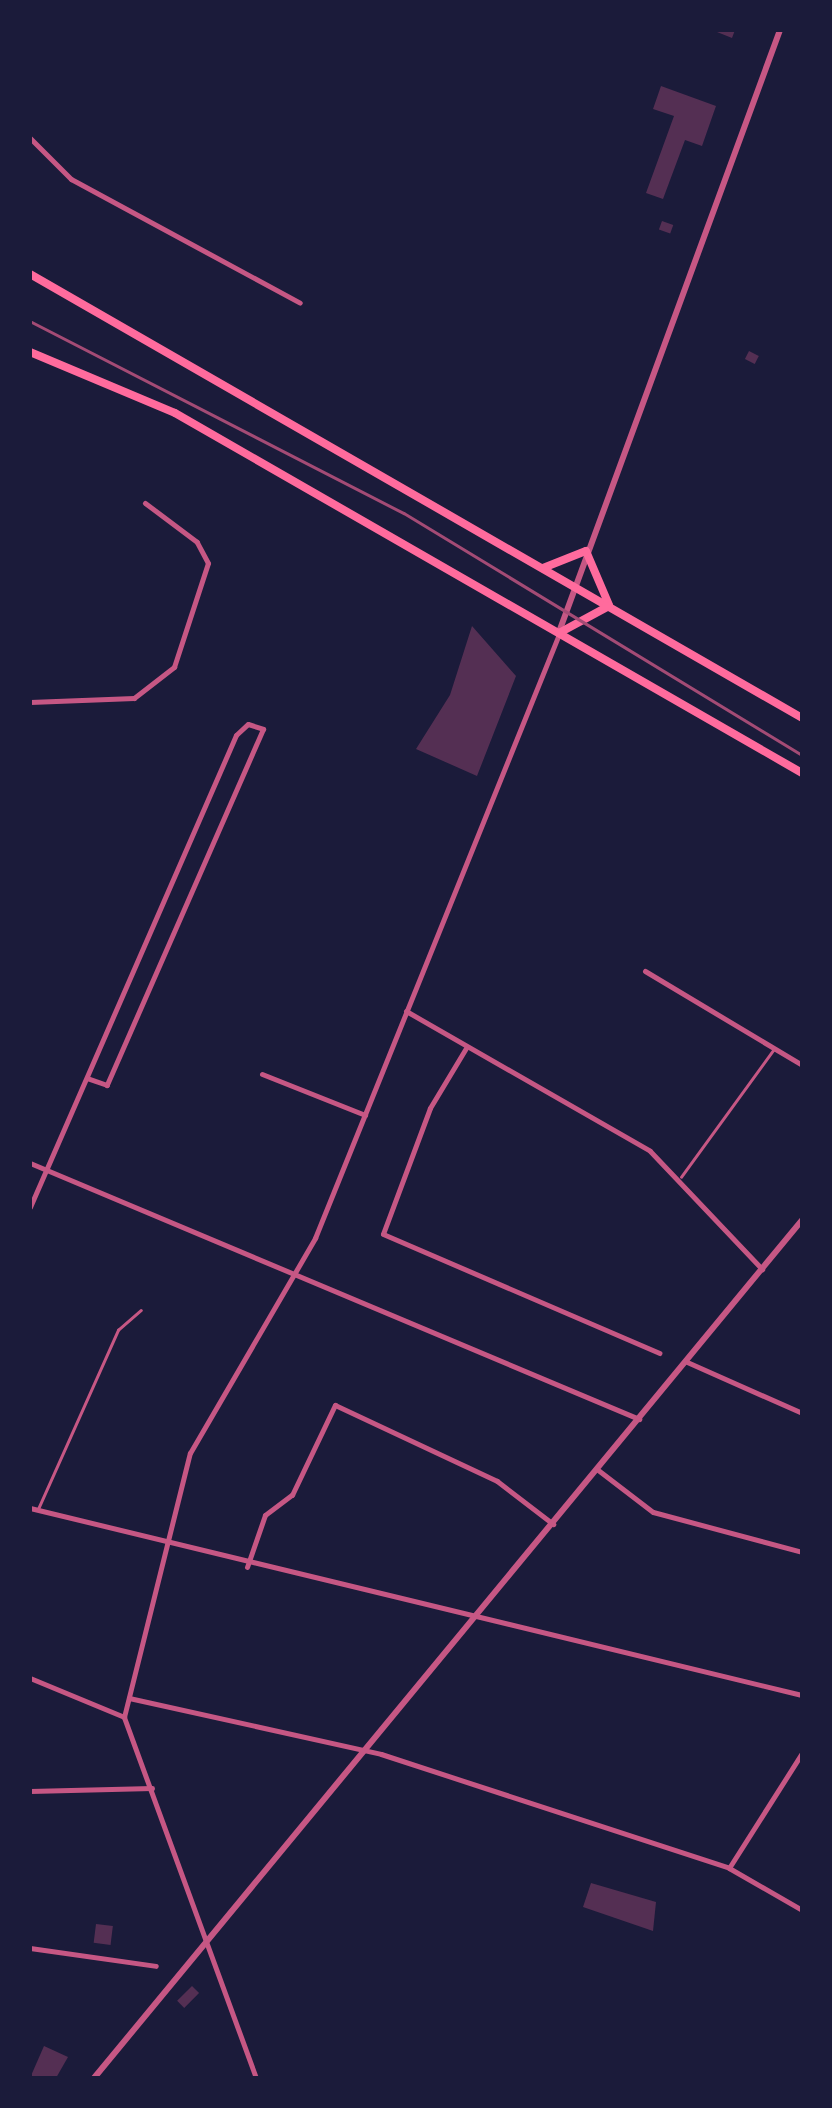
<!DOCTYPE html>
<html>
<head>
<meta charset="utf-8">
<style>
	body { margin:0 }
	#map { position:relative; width:832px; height:2108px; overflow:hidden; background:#1b1b3a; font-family:Rubik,sans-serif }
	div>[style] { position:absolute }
	.building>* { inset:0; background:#542f53; transform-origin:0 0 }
	.service>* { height:2.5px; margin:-1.25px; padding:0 1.25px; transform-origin:1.25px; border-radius:1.25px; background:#c65784 }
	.minor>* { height:5px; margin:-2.5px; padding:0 2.5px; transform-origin:2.5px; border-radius:2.5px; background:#c65784 }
	.tertiary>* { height:6px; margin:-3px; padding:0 3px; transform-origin:3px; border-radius:3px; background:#c65784 }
	.secondary>* { height:8px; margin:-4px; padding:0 4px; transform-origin:4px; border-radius:4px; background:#ff6b9d }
	.tram>* { height:2.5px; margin:-1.25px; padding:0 1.25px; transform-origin:1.25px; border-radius:1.25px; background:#a44b75 }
	span { translate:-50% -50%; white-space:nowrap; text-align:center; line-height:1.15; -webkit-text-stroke:10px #1b1b3a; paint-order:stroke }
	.frame { position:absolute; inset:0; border:32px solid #1b1b3a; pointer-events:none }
</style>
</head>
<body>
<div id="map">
	<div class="building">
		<div style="clip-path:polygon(712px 30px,735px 30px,732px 38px)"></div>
		<div style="clip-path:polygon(661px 86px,716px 106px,702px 146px,685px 140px,663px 199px,646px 193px,674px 116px,653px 109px)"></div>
		<div style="left:662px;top:221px;width:12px;height:9px;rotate:20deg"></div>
		<div style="left:749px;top:351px;width:11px;height:9px;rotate:27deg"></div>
		<div style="clip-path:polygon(472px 626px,516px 676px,477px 776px,416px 749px,450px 695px)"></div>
		<div style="clip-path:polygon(591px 1883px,656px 1902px,653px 1931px,583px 1907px)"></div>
		<div style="left:96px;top:1924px;width:17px;height:19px;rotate:7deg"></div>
		<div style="left:192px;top:1986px;width:10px;height:21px;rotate:45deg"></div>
		<div style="clip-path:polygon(44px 2046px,68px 2057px,56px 2078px,30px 2078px)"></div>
	</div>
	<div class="service">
		<div style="left:681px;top:1177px;width:158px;rotate:-54deg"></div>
		<div style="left:38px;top:1509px;width:196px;rotate:-65.9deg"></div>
		<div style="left:118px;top:1330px;width:30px;rotate:-41deg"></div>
	</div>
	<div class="minor">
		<div style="left:30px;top:138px;width:58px;rotate:45deg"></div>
		<div style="left:71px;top:179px;width:260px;rotate:28.4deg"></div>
		<div style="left:30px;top:702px;width:104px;rotate:-2.2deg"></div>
		<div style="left:134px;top:698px;width:51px;rotate:-37.8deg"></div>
		<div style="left:174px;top:667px;width:109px;rotate:-71.9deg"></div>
		<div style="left:208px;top:563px;width:24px;rotate:-118deg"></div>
		<div style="left:197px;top:542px;width:65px;rotate:-143.1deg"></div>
		<div style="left:645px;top:971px;width:183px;rotate:30.9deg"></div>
		<div style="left:406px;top:1011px;width:281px;rotate:29.8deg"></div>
		<div style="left:650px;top:1151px;width:163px;rotate:46.5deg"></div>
		<div style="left:466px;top:1048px;width:70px;rotate:121deg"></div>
		<div style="left:430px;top:1108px;width:134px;rotate:110.5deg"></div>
		<div style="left:383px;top:1234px;width:301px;rotate:23.3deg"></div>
		<div style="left:262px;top:1074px;width:111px;rotate:21.7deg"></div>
		<div style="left:30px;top:1163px;width:661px;rotate:22.8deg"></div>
		<div style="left:30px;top:1207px;width:515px;rotate:-66.42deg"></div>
		<div style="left:236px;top:735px;width:16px;rotate:-43deg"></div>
		<div style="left:248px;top:724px;width:16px;rotate:18deg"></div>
		<div style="left:263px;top:729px;width:389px;rotate:113.7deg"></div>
		<div style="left:107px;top:1085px;width:21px;rotate:-161deg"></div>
		<div style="left:687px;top:1362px;width:126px;rotate:23.9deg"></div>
		<div style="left:598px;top:1470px;width:69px;rotate:37.4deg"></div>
		<div style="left:653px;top:1512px;width:154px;rotate:15deg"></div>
		<div style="left:30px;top:1508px;width:794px;rotate:13.62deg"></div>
		<div style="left:247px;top:1567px;width:55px;rotate:-70.9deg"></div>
		<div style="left:265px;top:1515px;width:34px;rotate:-37deg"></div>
		<div style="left:292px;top:1495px;width:100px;rotate:-64.5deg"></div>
		<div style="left:335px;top:1405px;width:179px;rotate:25.1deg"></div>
		<div style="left:497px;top:1481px;width:71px;rotate:37.5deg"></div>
		<div style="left:30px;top:1678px;width:102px;rotate:22.5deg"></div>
		<div style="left:129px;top:1698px;width:258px;rotate:12.5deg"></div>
		<div style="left:381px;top:1754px;width:366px;rotate:18.1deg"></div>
		<div style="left:729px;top:1868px;width:84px;rotate:29.9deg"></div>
		<div style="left:30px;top:1791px;width:122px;rotate:-1.4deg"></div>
		<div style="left:729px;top:1868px;width:136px;rotate:-57.6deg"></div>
		<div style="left:30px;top:1948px;width:127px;rotate:8.1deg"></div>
		<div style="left:256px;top:2078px;width:384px;rotate:-110.1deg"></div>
		<div style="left:124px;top:1717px;width:272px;rotate:-76deg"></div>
		<div style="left:190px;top:1453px;width:249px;rotate:-59.8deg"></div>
		<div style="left:315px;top:1238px;width:651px;rotate:-68deg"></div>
	</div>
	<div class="tertiary">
		<div style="left:559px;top:632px;width:641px;rotate:-69.84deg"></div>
		<div style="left:94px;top:2078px;width:1112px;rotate:-50.47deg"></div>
	</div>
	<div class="secondary">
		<div style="left:30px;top:274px;width:891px;rotate:29.9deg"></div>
		<div style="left:30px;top:352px;width:157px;rotate:22.8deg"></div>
		<div style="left:175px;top:413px;width:723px;rotate:29.86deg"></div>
		<div style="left:543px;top:568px;width:46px;rotate:-21.6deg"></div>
		<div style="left:586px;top:551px;width:59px;rotate:66.9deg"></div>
		<div style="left:559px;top:633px;width:57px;rotate:-28.4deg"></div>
	</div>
	<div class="tram">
		<div style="left:30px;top:321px;width:420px;rotate:27.2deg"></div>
		<div style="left:404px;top:513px;width:466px;rotate:31.3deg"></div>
	</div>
	<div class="frame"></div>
</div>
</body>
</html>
